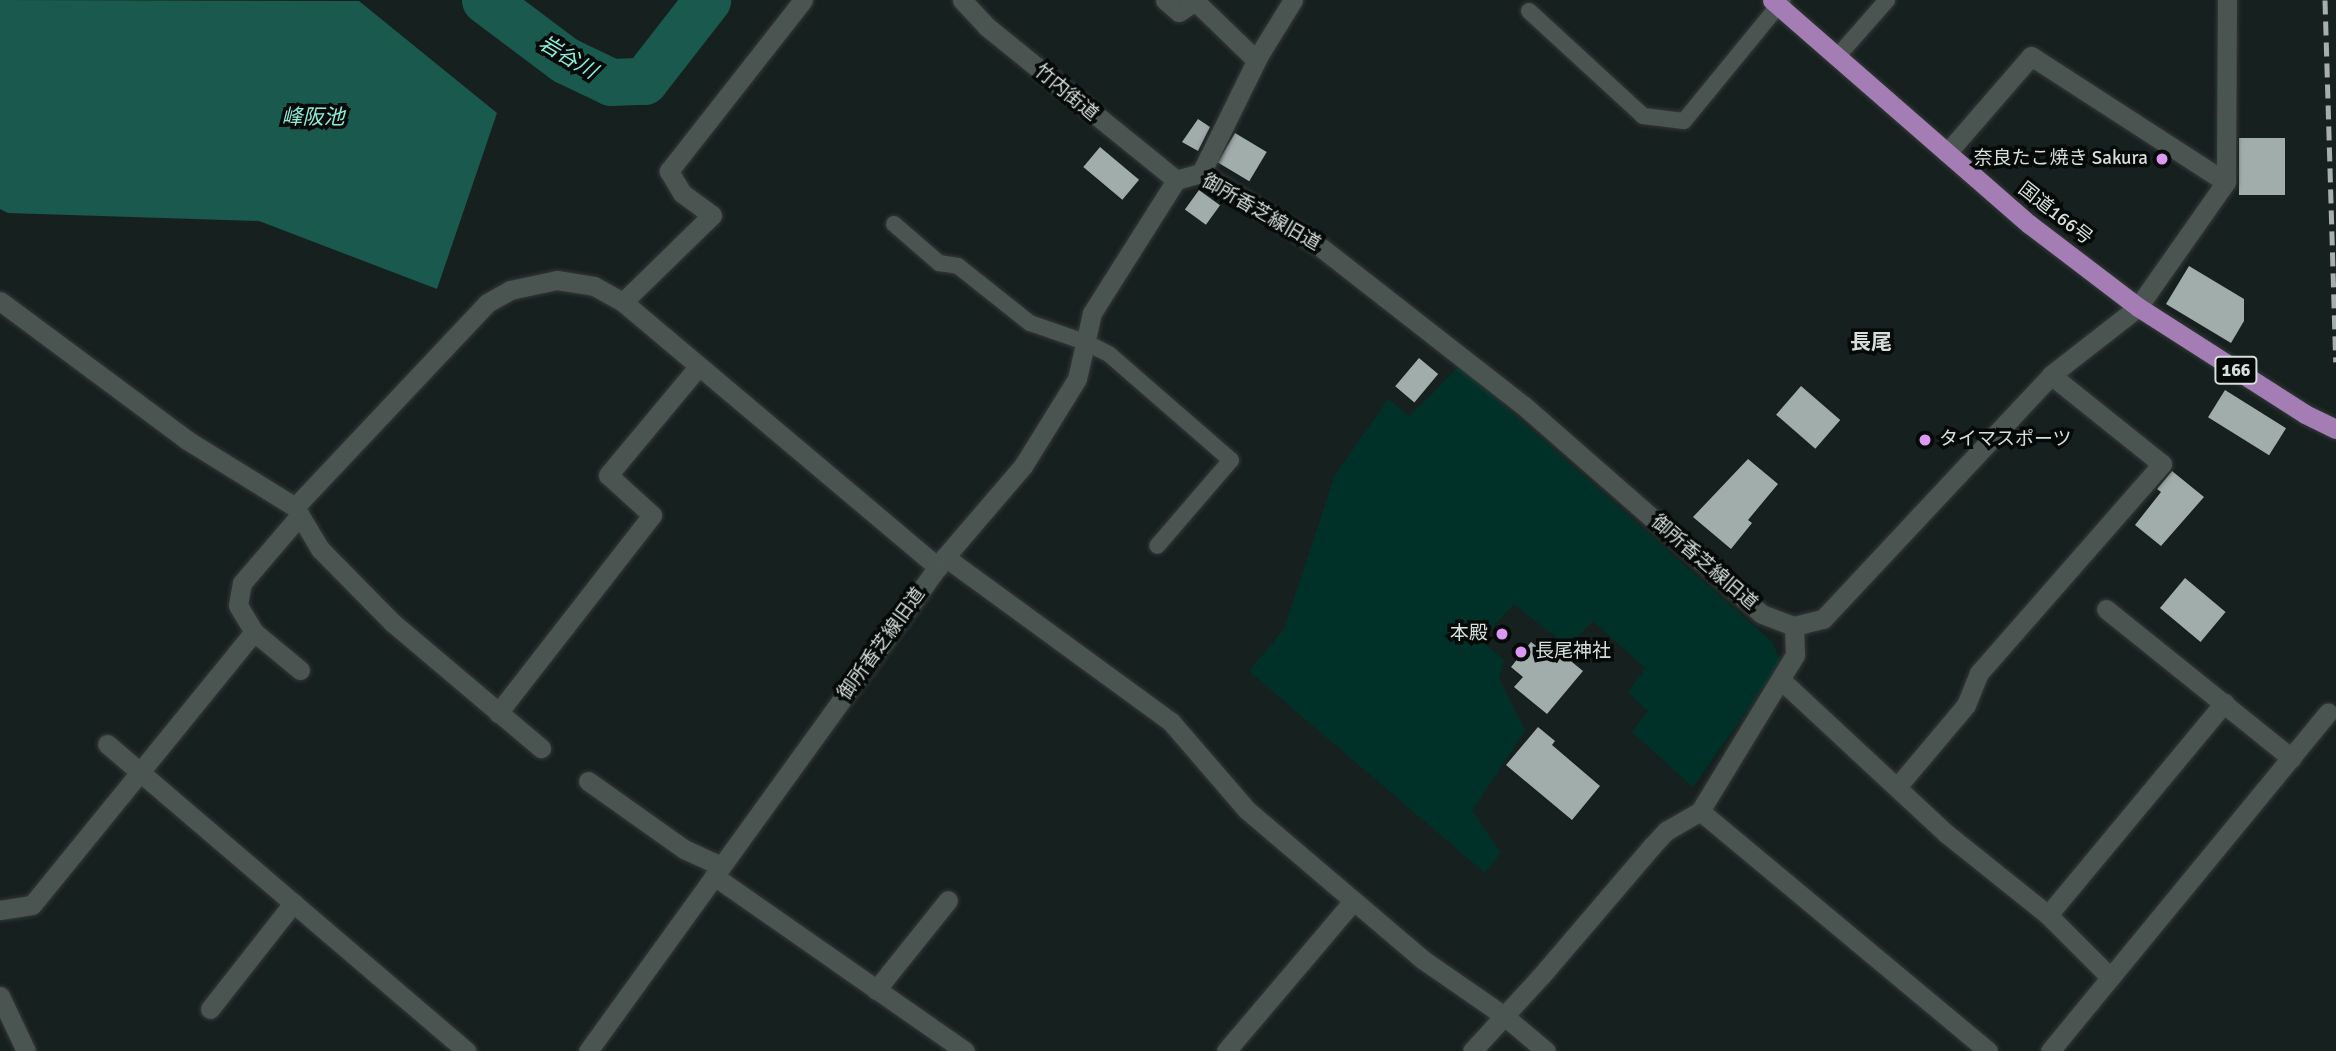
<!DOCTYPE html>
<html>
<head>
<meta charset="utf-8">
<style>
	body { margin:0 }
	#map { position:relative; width:2336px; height:1051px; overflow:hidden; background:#16201e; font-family:Signika,"Noto Sans JP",sans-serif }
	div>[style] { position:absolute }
	.green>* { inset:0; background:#003129 }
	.water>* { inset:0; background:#1a594e }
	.river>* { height:47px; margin:-23.5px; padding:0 23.5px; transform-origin:23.5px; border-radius:23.5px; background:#1a594e }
	.building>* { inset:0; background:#a1adaa; transform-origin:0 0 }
	.roads { filter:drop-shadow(0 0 2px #323937) drop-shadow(0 0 2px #323937) }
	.service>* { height:16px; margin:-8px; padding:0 8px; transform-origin:8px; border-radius:8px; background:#4a5552 }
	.minor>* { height:19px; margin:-9.5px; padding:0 9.5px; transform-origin:9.5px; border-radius:9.5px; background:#4a5552 }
	.trunk>* { height:19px; margin:-9.5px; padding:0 9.5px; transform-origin:9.5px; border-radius:9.5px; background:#a57db5 }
	.rail>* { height:5px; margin-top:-2.5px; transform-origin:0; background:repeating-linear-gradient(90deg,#a7aeac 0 14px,transparent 0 21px) }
	.dots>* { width:19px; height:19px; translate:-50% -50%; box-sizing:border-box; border:4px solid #050908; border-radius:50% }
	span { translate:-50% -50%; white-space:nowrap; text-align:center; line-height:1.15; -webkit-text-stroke:7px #050908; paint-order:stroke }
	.shield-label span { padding:2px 5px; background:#050908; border:2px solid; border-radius:5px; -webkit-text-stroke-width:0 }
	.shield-label { font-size:18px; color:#d7dedc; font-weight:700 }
	.street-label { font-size:19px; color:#d7dedc }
	.poi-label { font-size:19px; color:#d7dedc }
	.right { translate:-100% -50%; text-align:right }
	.left { translate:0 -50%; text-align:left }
	.water-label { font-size:21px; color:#8dedd9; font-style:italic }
	.neighbourhood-label { font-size:21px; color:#d7dedc; font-weight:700 }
</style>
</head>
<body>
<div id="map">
	<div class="green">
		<div style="clip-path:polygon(1459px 366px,1772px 642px,1781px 662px,1693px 787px,1632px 732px,1648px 711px,1628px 692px,1645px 668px,1593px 621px,1568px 647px,1514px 604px,1480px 640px,1504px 660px,1499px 679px,1525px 731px,1472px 811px,1501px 853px,1485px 873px,1249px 671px,1284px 629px,1335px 475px,1388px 399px,1410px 416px)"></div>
	</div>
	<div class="water">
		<div style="clip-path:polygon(0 0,359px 1px,497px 113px,437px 289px,259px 221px,8px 213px,0 209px)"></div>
	</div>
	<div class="river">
		<div style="left:485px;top:0;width:100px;rotate:36.9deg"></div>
		<div style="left:565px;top:60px;width:51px;rotate:25.6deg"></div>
		<div style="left:611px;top:82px;width:33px;rotate:-2deg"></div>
		<div style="left:644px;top:81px;width:103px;rotate:-52.1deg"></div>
	</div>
	<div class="building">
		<div style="clip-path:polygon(1198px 119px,1210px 127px,1198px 151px,1182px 142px)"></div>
		<div style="left:1235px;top:133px;width:37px;height:34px;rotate:31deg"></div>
		<div style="left:2239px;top:138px;width:46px;height:57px"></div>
		<div style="left:1100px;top:147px;width:51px;height:26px;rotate:40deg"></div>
		<div style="left:1199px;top:190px;width:26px;height:24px;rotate:36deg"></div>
		<div style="clip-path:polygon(2189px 266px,2244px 299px,2244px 321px,2231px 343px,2166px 304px)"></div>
		<div style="left:1419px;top:358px;width:25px;height:37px;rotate:40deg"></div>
		<div style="left:1801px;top:386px;width:52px;height:38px;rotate:41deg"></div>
		<div style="left:2225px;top:390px;width:72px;height:32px;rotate:32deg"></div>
		<div style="clip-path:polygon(1748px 459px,1778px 484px,1748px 520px,1752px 523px,1731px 549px,1693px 517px)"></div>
		<div style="clip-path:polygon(2172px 471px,2204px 497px,2161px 546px,2135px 525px,2161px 492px,2157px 489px)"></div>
		<div style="left:2185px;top:578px;width:53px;height:39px;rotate:40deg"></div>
		<div style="clip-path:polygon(1531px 642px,1544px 652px,1550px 644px,1583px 671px,1547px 714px,1514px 687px,1523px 677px,1511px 667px)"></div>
		<div style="clip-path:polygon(1538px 727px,1555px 741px,1552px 745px,1600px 786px,1572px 820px,1506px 765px)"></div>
	</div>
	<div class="roads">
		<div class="service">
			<div style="left:1529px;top:11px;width:155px;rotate:42.6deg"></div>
			<div style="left:1643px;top:116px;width:41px;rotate:7deg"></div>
			<div style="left:1684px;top:121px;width:156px;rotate:-50.7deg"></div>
			<div style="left:1837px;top:57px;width:76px;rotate:-48.7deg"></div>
			<div style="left:894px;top:224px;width:60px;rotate:40.9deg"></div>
			<div style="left:939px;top:263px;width:19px;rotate:9deg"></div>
			<div style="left:958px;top:266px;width:92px;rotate:38.4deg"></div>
			<div style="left:1030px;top:323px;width:58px;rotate:19.1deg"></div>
			<div style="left:1085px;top:342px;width:28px;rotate:27deg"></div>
			<div style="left:1110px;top:355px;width:160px;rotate:41deg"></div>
			<div style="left:1231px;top:460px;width:113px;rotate:130.7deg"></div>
		</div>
		<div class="minor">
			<div style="left:962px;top:0;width:35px;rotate:47deg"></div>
			<div style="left:986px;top:26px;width:245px;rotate:39deg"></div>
			<div style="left:1165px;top:0;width:18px;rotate:41deg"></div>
			<div style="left:1179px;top:12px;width:19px;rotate:-35deg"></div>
			<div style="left:1195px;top:1px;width:85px;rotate:44deg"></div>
			<div style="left:1947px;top:153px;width:128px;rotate:-49.1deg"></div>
			<div style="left:2031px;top:56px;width:232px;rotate:32.9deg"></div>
			<div style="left:1201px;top:173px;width:131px;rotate:-63.8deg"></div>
			<div style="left:1259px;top:55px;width:65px;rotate:-58.3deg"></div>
			<div style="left:0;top:301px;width:233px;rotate:36.6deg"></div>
			<div style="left:187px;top:440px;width:127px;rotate:31.8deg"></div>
			<div style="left:295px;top:507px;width:280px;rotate:-46.7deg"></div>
			<div style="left:487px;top:303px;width:26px;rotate:-29deg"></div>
			<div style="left:510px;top:290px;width:48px;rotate:-12deg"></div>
			<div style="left:557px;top:280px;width:37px;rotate:9deg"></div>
			<div style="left:594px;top:286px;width:33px;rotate:29deg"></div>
			<div style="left:623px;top:302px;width:412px;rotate:40.1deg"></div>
			<div style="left:623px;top:302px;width:124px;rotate:-44.3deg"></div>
			<div style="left:712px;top:215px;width:37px;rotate:-144deg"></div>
			<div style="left:682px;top:193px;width:26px;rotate:-121deg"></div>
			<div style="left:669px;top:171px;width:217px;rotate:-51.9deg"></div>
			<div style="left:295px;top:507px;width:49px;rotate:59.2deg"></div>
			<div style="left:320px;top:549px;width:104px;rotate:45.4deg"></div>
			<div style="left:393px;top:623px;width:194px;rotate:40.2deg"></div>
			<div style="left:945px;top:557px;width:280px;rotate:36.1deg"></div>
			<div style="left:1171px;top:722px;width:116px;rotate:49.2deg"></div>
			<div style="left:1247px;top:810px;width:230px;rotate:40.4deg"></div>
			<div style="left:1422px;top:959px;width:98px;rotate:34.7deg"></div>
			<div style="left:1503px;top:1015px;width:56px;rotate:39.9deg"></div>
			<div style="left:2106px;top:609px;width:238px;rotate:38.8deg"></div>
			<div style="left:1794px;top:626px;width:29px;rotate:88deg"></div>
			<div style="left:1795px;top:655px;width:183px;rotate:121.3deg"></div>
			<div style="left:1700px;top:811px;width:375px;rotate:39.8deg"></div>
			<div style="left:300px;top:670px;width:60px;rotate:-140.4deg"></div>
			<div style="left:254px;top:632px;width:31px;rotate:-121deg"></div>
			<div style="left:238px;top:605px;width:22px;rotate:-80deg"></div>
			<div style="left:242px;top:583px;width:89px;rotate:-49.5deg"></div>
			<div style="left:1781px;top:680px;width:226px;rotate:42.9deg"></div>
			<div style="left:1947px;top:834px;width:129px;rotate:38.7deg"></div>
			<div style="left:2048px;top:915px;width:88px;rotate:45deg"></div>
			<div style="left:498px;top:713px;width:251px;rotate:-52.1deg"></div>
			<div style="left:652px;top:515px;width:59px;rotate:-137.7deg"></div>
			<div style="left:608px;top:475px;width:141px;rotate:-50.2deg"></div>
			<div style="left:107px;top:744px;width:473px;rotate:40.5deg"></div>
			<div style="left:588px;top:781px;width:118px;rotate:35.3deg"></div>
			<div style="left:684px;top:849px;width:41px;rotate:24.7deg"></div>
			<div style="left:1897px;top:787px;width:107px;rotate:-49.9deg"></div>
			<div style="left:1966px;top:705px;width:35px;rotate:-68deg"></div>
			<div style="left:1979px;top:673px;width:278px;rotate:-48.8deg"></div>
			<div style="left:2162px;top:464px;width:142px;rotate:-141.3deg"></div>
			<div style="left:714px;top:876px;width:306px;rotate:34.9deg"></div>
			<div style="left:0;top:910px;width:32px;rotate:-9deg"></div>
			<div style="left:32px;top:905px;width:352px;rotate:-50.9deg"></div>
			<div style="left:2048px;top:915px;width:276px;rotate:-50.3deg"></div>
			<div style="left:876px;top:990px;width:115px;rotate:-51.3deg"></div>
			<div style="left:0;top:996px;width:61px;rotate:64.7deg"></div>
			<div style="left:210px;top:1009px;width:135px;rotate:-51.9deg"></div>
			<div style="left:588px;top:1051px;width:609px;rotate:-54.15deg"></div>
			<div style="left:945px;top:557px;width:120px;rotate:-49.4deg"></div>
			<div style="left:1023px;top:466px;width:102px;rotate:-58.2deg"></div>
			<div style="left:1077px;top:379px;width:68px;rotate:-77.2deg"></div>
			<div style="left:1092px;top:313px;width:157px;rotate:-57.7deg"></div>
			<div style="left:1176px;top:180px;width:26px;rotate:-16deg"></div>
			<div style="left:1201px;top:173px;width:137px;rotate:31.6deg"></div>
			<div style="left:1318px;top:245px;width:260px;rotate:38deg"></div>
			<div style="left:1523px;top:405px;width:317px;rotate:41.2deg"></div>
			<div style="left:1762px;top:614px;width:34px;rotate:21deg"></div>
			<div style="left:1794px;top:626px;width:30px;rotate:-14deg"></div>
			<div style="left:1823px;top:619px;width:334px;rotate:-46.9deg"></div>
			<div style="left:2051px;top:375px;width:110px;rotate:-38deg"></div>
			<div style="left:2138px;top:307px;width:153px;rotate:-54.9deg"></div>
			<div style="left:2226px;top:182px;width:182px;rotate:-89.7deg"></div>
			<div style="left:1226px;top:1051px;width:197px;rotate:-49.7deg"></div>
			<div style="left:1472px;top:1051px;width:102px;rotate:-47.4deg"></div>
			<div style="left:1541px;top:976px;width:171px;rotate:-49.5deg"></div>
			<div style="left:1652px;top:846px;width:21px;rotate:-47deg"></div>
			<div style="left:1666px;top:831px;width:39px;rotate:-30deg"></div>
			<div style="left:2050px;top:1051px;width:438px;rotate:-50.6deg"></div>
		</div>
		<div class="trunk">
			<div style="left:1772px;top:0;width:341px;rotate:41.1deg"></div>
			<div style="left:2029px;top:224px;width:137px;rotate:37.3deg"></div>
			<div style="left:2138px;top:307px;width:198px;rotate:32.6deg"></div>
			<div style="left:2305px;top:414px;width:34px;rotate:26deg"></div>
		</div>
	</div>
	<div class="rail">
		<div style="left:2325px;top:0;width:362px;rotate:88.3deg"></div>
	</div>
	<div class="dots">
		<div style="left:2162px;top:159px;background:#dc99f4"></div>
		<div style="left:1925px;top:440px;background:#dc99f4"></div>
		<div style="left:1502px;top:634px;background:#dc99f4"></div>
		<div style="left:1521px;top:652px;background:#dc99f4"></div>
	</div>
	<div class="shield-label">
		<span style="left:2236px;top:370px">166</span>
	</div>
	<div class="street-label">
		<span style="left:1066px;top:93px;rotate:40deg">竹内街道</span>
		<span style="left:1261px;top:213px;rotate:30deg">御所香芝線旧道</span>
		<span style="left:2055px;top:214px;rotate:38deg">国道166号</span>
		<span style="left:1704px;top:563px;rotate:41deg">御所香芝線旧道</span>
		<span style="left:882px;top:644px;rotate:-54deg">御所香芝線旧道</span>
	</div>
	<div class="poi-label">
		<span class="right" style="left:2148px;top:159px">奈良たこ焼き Sakura</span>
		<span class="left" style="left:1939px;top:440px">タイマスポーツ</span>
		<span class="right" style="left:1488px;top:634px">本殿</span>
		<span class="left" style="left:1535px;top:652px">長尾神社</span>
	</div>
	<div class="water-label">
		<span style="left:568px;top:57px;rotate:31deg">岩谷川</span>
		<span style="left:313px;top:117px">峰阪池</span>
	</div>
	<div class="neighbourhood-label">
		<span style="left:1871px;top:342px">長尾</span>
	</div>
</div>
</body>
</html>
